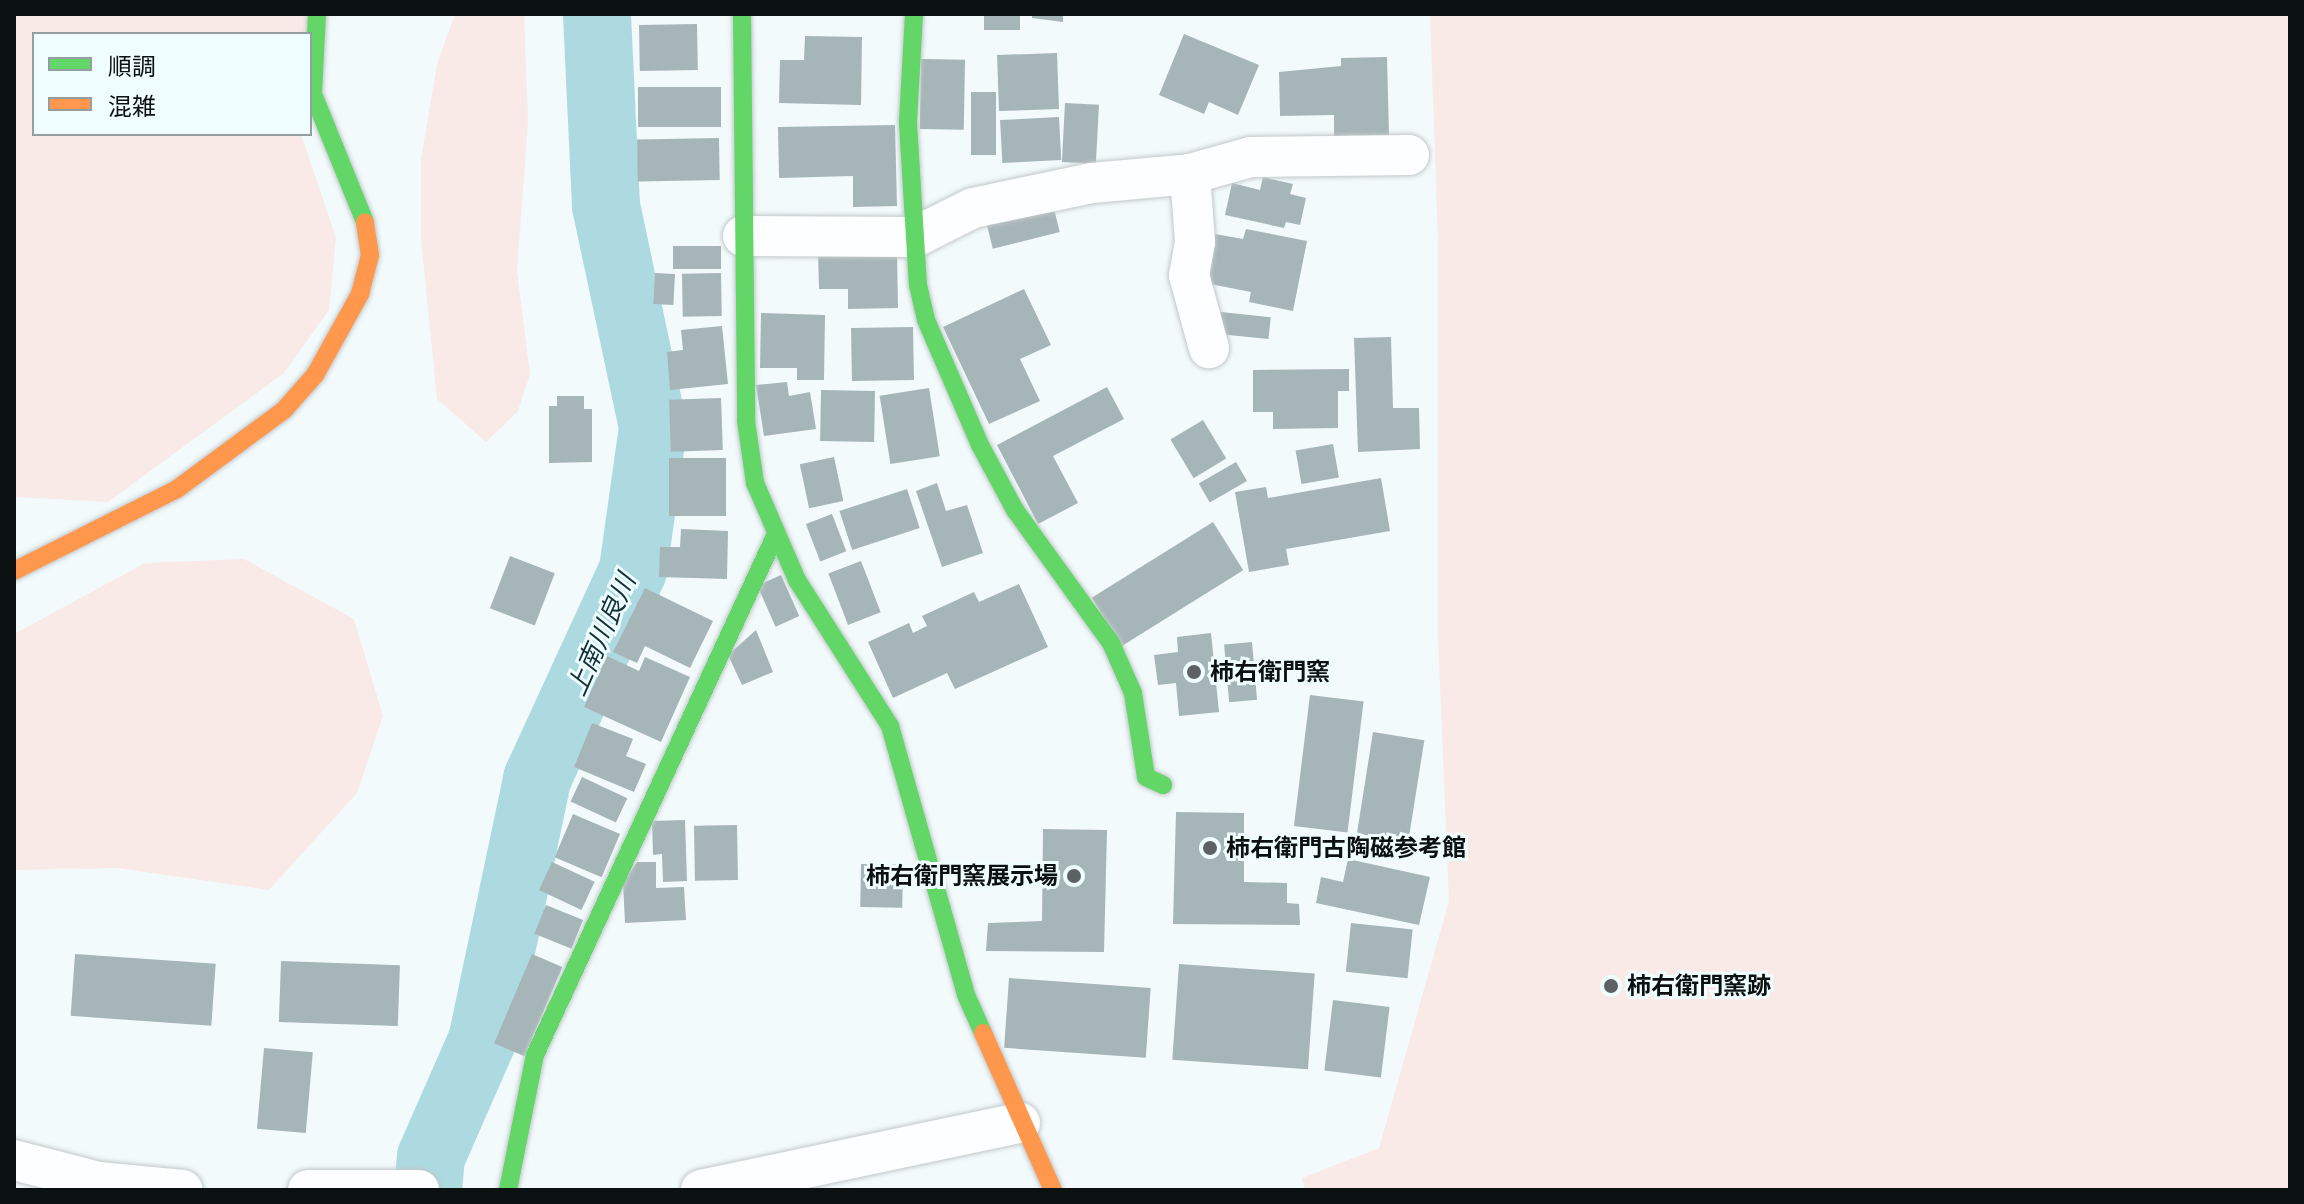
<!DOCTYPE html>
<html>
<head>
<meta charset="utf-8">
<style>
	body { margin:0 }
	#map { position:relative; width:2304px; height:1204px; overflow:hidden; background:#f2fafc; font-family:Arial,"Noto Sans JP",sans-serif }
	div>[style] { position:absolute }
	.green>* { inset:0; background:#f9eae8 }
	.river>* { height:68px; margin:-34px; padding:0 34px; transform-origin:34px; border-radius:34px; background:#addae1 }
	.building>* { inset:0; background:#a6b5b8; transform-origin:0 0 }
	.roads { filter:drop-shadow(0 0 2px #c2c8c9) drop-shadow(0 0 2px #c2c8c9) }
	.street>* { height:40px; margin:-20px; padding:0 20px; transform-origin:20px; border-radius:20px; background:#fdfeff }
	.fast>* { height:18px; margin:-9px; padding:0 9px; transform-origin:9px; border-radius:9px; background:#63d668 }
	.slow>* { height:18px; margin:-9px; padding:0 9px; transform-origin:9px; border-radius:9px; background:#ff974d }
	.dots>* { width:22px; height:22px; translate:-50% -50%; box-sizing:border-box; border:4px solid #effdff; border-radius:50% }
	span { translate:-50% -50%; white-space:nowrap; text-align:center; line-height:1.15; -webkit-text-stroke:6px #effdff; paint-order:stroke }
	.poi-label { font-size:24px; color:#0b1010; font-weight:700 }
	.left { translate:0 -50%; text-align:left }
	.right { translate:-100% -50%; text-align:right }
	.water-label { font-size:26px; color:#123136; font-style:italic }
	.frame { position:absolute; inset:0; border:16px solid #0b1010; pointer-events:none }
	.legend { position:absolute; left:32px; top:32px; width:280px; height:104px; box-sizing:border-box; background:#effdff; border:2px solid #949e9f; margin:0; padding:10px 14px; list-style:none; font-size:24px; color:#0b1010 }
	.legend li { display:flex; align-items:center; gap:16px; height:40px }
	.legend b { width:40px; border:2px solid #949e9f }
</style>
</head>
<body>
<div id="map">
	<div class="green">
		<div style="clip-path:polygon(14px 14px,315px 14px,310px 34px,34px 34px,34px 134px,301px 134px,336px 238px,329px 310px,284px 373px,108px 502px,14px 497px)"></div>
		<div style="clip-path:polygon(455px 14px,524px 14px,528px 122px,517px 271px,530px 374px,518px 411px,486px 442px,437px 399px,421px 239px,421px 159px,437px 64px)"></div>
		<div style="clip-path:polygon(1430px 14px,2290px 14px,2290px 1190px,1305px 1190px,1302px 1178px,1379px 1148px,1449px 901px,1438px 639px,1438px 240px)"></div>
		<div style="clip-path:polygon(244px 559px,354px 619px,383px 716px,357px 793px,269px 890px,117px 868px,14px 870px,14px 634px,145px 563px)"></div>
	</div>
	<div class="river">
		<div style="left:428px;top:1190px;width:33px;rotate:-85deg"></div>
		<div style="left:431px;top:1157px;width:127px;rotate:-66.3deg"></div>
		<div style="left:482px;top:1041px;width:268px;rotate:-78.1deg"></div>
		<div style="left:537px;top:779px;width:230px;rotate:-65.3deg"></div>
		<div style="left:633px;top:570px;width:144px;rotate:-82deg"></div>
		<div style="left:653px;top:427px;width:226px;rotate:-102deg"></div>
		<div style="left:606px;top:206px;width:192px;rotate:-92.7deg"></div>
	</div>
	<div class="building">
		<div style="left:984px;top:14px;width:36px;height:16px"></div>
		<div style="clip-path:polygon(1032px 14px,1063px 14px,1063px 22px,1032px 18px)"></div>
		<div style="left:697px;top:24px;width:46px;height:58px;rotate:89deg"></div>
		<div style="clip-path:polygon(1184px 34px,1259px 65px,1238px 115px,1209px 102px,1204px 114px,1159px 95px)"></div>
		<div style="clip-path:polygon(805px 36px,862px 37px,861px 105px,779px 103px,780px 60px,804px 60px)"></div>
		<div style="left:1057px;top:53px;width:56px;height:60px;rotate:88deg"></div>
		<div style="clip-path:polygon(1387px 57px,1389px 135px,1334px 136px,1334px 115px,1280px 116px,1279px 72px,1341px 66px,1341px 58px)"></div>
		<div style="left:921px;top:59px;width:44px;height:70px;rotate:1deg"></div>
		<div style="left:638px;top:87px;width:83px;height:40px"></div>
		<div style="left:971px;top:92px;width:25px;height:63px"></div>
		<div style="left:1065px;top:103px;width:34px;height:59px;rotate:3deg"></div>
		<div style="left:1059px;top:117px;width:43px;height:59px;rotate:87deg"></div>
		<div style="clip-path:polygon(895px 125px,897px 206px,853px 207px,853px 176px,779px 178px,778px 127px)"></div>
		<div style="left:719px;top:138px;width:42px;height:82px;rotate:89deg"></div>
		<div style="clip-path:polygon(1263px 177px,1293px 184px,1290px 194px,1306px 198px,1300px 225px,1286px 222px,1284px 228px,1225px 215px,1232px 183px,1260px 190px)"></div>
		<div style="left:1052px;top:201px;width:32px;height:69px;rotate:76deg"></div>
		<div style="clip-path:polygon(1246px 229px,1307px 241px,1293px 311px,1249px 302px,1251px 292px,1205px 283px,1215px 234px,1243px 239px)"></div>
		<div style="left:673px;top:246px;width:48px;height:23px"></div>
		<div style="clip-path:polygon(897px 250px,898px 308px,848px 309px,848px 289px,819px 289px,818px 251px)"></div>
		<div style="left:655px;top:273px;width:20px;height:31px;rotate:3deg"></div>
		<div style="left:721px;top:273px;width:43px;height:39px;rotate:89deg"></div>
		<div style="clip-path:polygon(1024px 289px,1051px 345px,1020px 359px,1040px 401px,989px 424px,943px 327px)"></div>
		<div style="left:1221px;top:312px;width:50px;height:22px;rotate:6deg"></div>
		<div style="clip-path:polygon(761px 313px,825px 315px,824px 380px,797px 380px,797px 368px,760px 368px)"></div>
		<div style="clip-path:polygon(722px 326px,728px 384px,670px 390px,667px 352px,683px 350px,681px 330px)"></div>
		<div style="left:913px;top:327px;width:53px;height:62px;rotate:89deg"></div>
		<div style="clip-path:polygon(1391px 337px,1393px 408px,1419px 408px,1420px 449px,1358px 452px,1354px 338px)"></div>
		<div style="clip-path:polygon(1349px 369px,1349px 391px,1338px 391px,1338px 428px,1273px 429px,1273px 412px,1253px 412px,1253px 370px)"></div>
		<div style="clip-path:polygon(787px 382px,789px 396px,810px 392px,816px 429px,764px 436px,756px 385px)"></div>
		<div style="clip-path:polygon(1107px 387px,1124px 419px,1053px 456px,1078px 503px,1038px 524px,997px 445px)"></div>
		<div style="left:929px;top:388px;width:69px;height:50px;rotate:81deg"></div>
		<div style="left:821px;top:390px;width:54px;height:51px;rotate:1deg"></div>
		<div style="clip-path:polygon(557px 396px,584px 396px,584px 409px,592px 409px,592px 462px,549px 463px,549px 406px,557px 406px)"></div>
		<div style="left:721px;top:398px;width:52px;height:52px;rotate:88deg"></div>
		<div style="left:1203px;top:420px;width:45px;height:38px;rotate:59deg"></div>
		<div style="left:1333px;top:444px;width:34px;height:38px;rotate:80deg"></div>
		<div style="left:834px;top:457px;width:45px;height:35px;rotate:78deg"></div>
		<div style="left:669px;top:458px;width:57px;height:58px"></div>
		<div style="left:1236px;top:462px;width:22px;height:43px;rotate:60deg"></div>
		<div style="clip-path:polygon(1381px 478px,1390px 531px,1286px 549px,1289px 565px,1249px 572px,1235px 492px,1266px 487px,1268px 498px)"></div>
		<div style="clip-path:polygon(937px 483px,946px 511px,967px 505px,983px 553px,942px 567px,916px 491px)"></div>
		<div style="left:907px;top:489px;width:41px;height:71px;rotate:72deg"></div>
		<div style="left:832px;top:514px;width:40px;height:28px;rotate:69deg"></div>
		<div style="left:1213px;top:522px;width:57px;height:143px;rotate:58deg"></div>
		<div style="clip-path:polygon(681px 529px,728px 531px,727px 579px,659px 577px,660px 547px,680px 547px)"></div>
		<div style="left:510px;top:556px;width:48px;height:56px;rotate:21deg"></div>
		<div style="left:861px;top:561px;width:55px;height:35px;rotate:69deg"></div>
		<div style="left:781px;top:575px;width:45px;height:26px;rotate:66deg"></div>
		<div style="clip-path:polygon(1019px 584px,1048px 647px,955px 689px,947px 673px,893px 698px,868px 642px,909px 623px,913px 633px,927px 626px,922px 616px,974px 592px,979px 602px)"></div>
		<div style="clip-path:polygon(645px 588px,713px 621px,690px 668px,645px 646px,637px 663px,613px 652px)"></div>
		<div style="clip-path:polygon(756px 630px,773px 672px,742px 685px,728px 655px)"></div>
		<div style="clip-path:polygon(1211px 633px,1219px 712px,1179px 716px,1176px 683px,1158px 685px,1154px 655px,1178px 652px,1177px 637px)"></div>
		<div style="left:1252px;top:642px;width:58px;height:28px;rotate:85deg"></div>
		<div style="clip-path:polygon(607px 656px,639px 671px,645px 657px,690px 677px,661px 742px,584px 707px)"></div>
		<div style="left:1310px;top:695px;width:54px;height:132px;rotate:7deg"></div>
		<div style="clip-path:polygon(592px 723px,633px 739px,626px 756px,646px 764px,634px 792px,574px 767px)"></div>
		<div style="left:1373px;top:732px;width:52px;height:103px;rotate:9deg"></div>
		<div style="left:582px;top:777px;width:50px;height:27px;rotate:25deg"></div>
		<div style="clip-path:polygon(1176px 812px,1244px 813px,1244px 882px,1287px 883px,1287px 903px,1299px 904px,1300px 925px,1173px 924px)"></div>
		<div style="left:573px;top:814px;width:51px;height:47px;rotate:23deg"></div>
		<div style="clip-path:polygon(685px 820px,687px 881px,663px 882px,662px 854px,653px 855px,652px 821px)"></div>
		<div style="left:737px;top:825px;width:55px;height:43px;rotate:89deg"></div>
		<div style="clip-path:polygon(1043px 829px,1107px 830px,1104px 952px,986px 951px,988px 923px,1042px 921px)"></div>
		<div style="clip-path:polygon(1348px 859px,1430px 877px,1419px 925px,1316px 903px,1321px 877px,1343px 882px)"></div>
		<div style="left:552px;top:862px;width:47px;height:31px;rotate:25deg"></div>
		<div style="clip-path:polygon(637px 862px,656px 862px,656px 888px,684px 887px,686px 920px,625px 923px,623px 883px)"></div>
		<div style="left:861px;top:864px;width:42px;height:43px;rotate:1deg"></div>
		<div style="left:546px;top:905px;width:40px;height:31px;rotate:22deg"></div>
		<div style="left:1351px;top:923px;width:62px;height:49px;rotate:6deg"></div>
		<div style="left:75px;top:954px;width:141px;height:62px;rotate:4deg"></div>
		<div style="left:532px;top:954px;width:33px;height:97px;rotate:23deg"></div>
		<div style="left:281px;top:961px;width:119px;height:61px;rotate:2deg"></div>
		<div style="left:1179px;top:964px;width:136px;height:96px;rotate:4deg"></div>
		<div style="left:1009px;top:978px;width:142px;height:70px;rotate:4deg"></div>
		<div style="left:1333px;top:1000px;width:57px;height:71px;rotate:7deg"></div>
		<div style="left:264px;top:1048px;width:49px;height:81px;rotate:5deg"></div>
	</div>
	<div class="roads">
		<div class="street">
			<div style="left:1190px;top:174px;width:68px;rotate:85.8deg"></div>
			<div style="left:1195px;top:242px;width:34px;rotate:100deg"></div>
			<div style="left:1189px;top:275px;width:76px;rotate:74.7deg"></div>
			<div style="left:743px;top:236px;width:172px;rotate:0.3deg"></div>
			<div style="left:915px;top:237px;width:65px;rotate:-26.6deg"></div>
			<div style="left:973px;top:208px;width:122px;rotate:-11.9deg"></div>
			<div style="left:1092px;top:183px;width:98px;rotate:-5.2deg"></div>
			<div style="left:1190px;top:174px;width:63px;rotate:-15.6deg"></div>
			<div style="left:1251px;top:157px;width:158px;rotate:-0.7deg"></div>
			<div style="left:14px;top:1160px;width:88px;rotate:14.5deg"></div>
			<div style="left:99px;top:1182px;width:84px;rotate:5.4deg"></div>
			<div style="left:308px;top:1190px;width:111px"></div>
			<div style="left:701px;top:1190px;width:326px;rotate:-11.9deg"></div>
		</div>
		<div class="fast">
			<div style="left:317px;top:14px;width:80px;rotate:92.9deg"></div>
			<div style="left:313px;top:94px;width:138px;rotate:67.9deg"></div>
			<div style="left:742px;top:14px;width:407px;rotate:89.4deg"></div>
			<div style="left:746px;top:421px;width:63px;rotate:81.7deg"></div>
			<div style="left:755px;top:483px;width:106px;rotate:66.6deg"></div>
			<div style="left:797px;top:580px;width:173px;rotate:57.5deg"></div>
			<div style="left:890px;top:726px;width:280px;rotate:74.2deg"></div>
			<div style="left:966px;top:995px;width:42px;rotate:65.9deg"></div>
			<div style="left:914px;top:14px;width:109px;rotate:93.2deg"></div>
			<div style="left:908px;top:123px;width:162px;rotate:86.5deg"></div>
			<div style="left:918px;top:285px;width:36px;rotate:77deg"></div>
			<div style="left:926px;top:320px;width:136px;rotate:66.6deg"></div>
			<div style="left:980px;top:445px;width:74px;rotate:61.7deg"></div>
			<div style="left:1015px;top:510px;width:164px;rotate:54.2deg"></div>
			<div style="left:1111px;top:643px;width:55px;rotate:66.3deg"></div>
			<div style="left:1133px;top:693px;width:85px;rotate:81.2deg"></div>
			<div style="left:1146px;top:777px;width:19px;rotate:25deg"></div>
			<div style="left:508px;top:1190px;width:138px;rotate:-78.7deg"></div>
			<div style="left:535px;top:1055px;width:574px;rotate:-65.18deg"></div>
		</div>
		<div class="slow">
			<div style="left:14px;top:571px;width:182px;rotate:-26.7deg"></div>
			<div style="left:177px;top:489px;width:133px;rotate:-36.4deg"></div>
			<div style="left:284px;top:410px;width:47px;rotate:-48.5deg"></div>
			<div style="left:315px;top:375px;width:93px;rotate:-60.9deg"></div>
			<div style="left:360px;top:294px;width:40px;rotate:-75.6deg"></div>
			<div style="left:370px;top:255px;width:33px;rotate:-99deg"></div>
			<div style="left:983px;top:1033px;width:172px;rotate:66deg"></div>
		</div>
	</div>
	<div class="dots">
		<div style="left:1194px;top:672px;background:#5c6263"></div>
		<div style="left:1210px;top:848px;background:#5c6263"></div>
		<div style="left:1074px;top:876px;background:#5c6263"></div>
		<div style="left:1611px;top:986px;background:#5c6263"></div>
	</div>
	<div class="poi-label">
		<span class="left" style="left:1210px;top:672px">柿右衛門窯</span>
		<span class="left" style="left:1226px;top:848px">柿右衛門古陶磁参考館</span>
		<span class="right" style="left:1058px;top:876px">柿右衛門窯展示場</span>
		<span class="left" style="left:1627px;top:986px">柿右衛門窯跡</span>
	</div>
	<div class="water-label">
		<span style="left:602px;top:635px;rotate:-66deg">上南川良川</span>
	</div>
	<div class="frame"></div>
	<ul class="legend">
	<li><b style="height:10px;background:#63d668"></b>順調</li>
	<li><b style="height:10px;background:#ff974d"></b>混雑</li>
	</ul>
</div>
</body>
</html>
